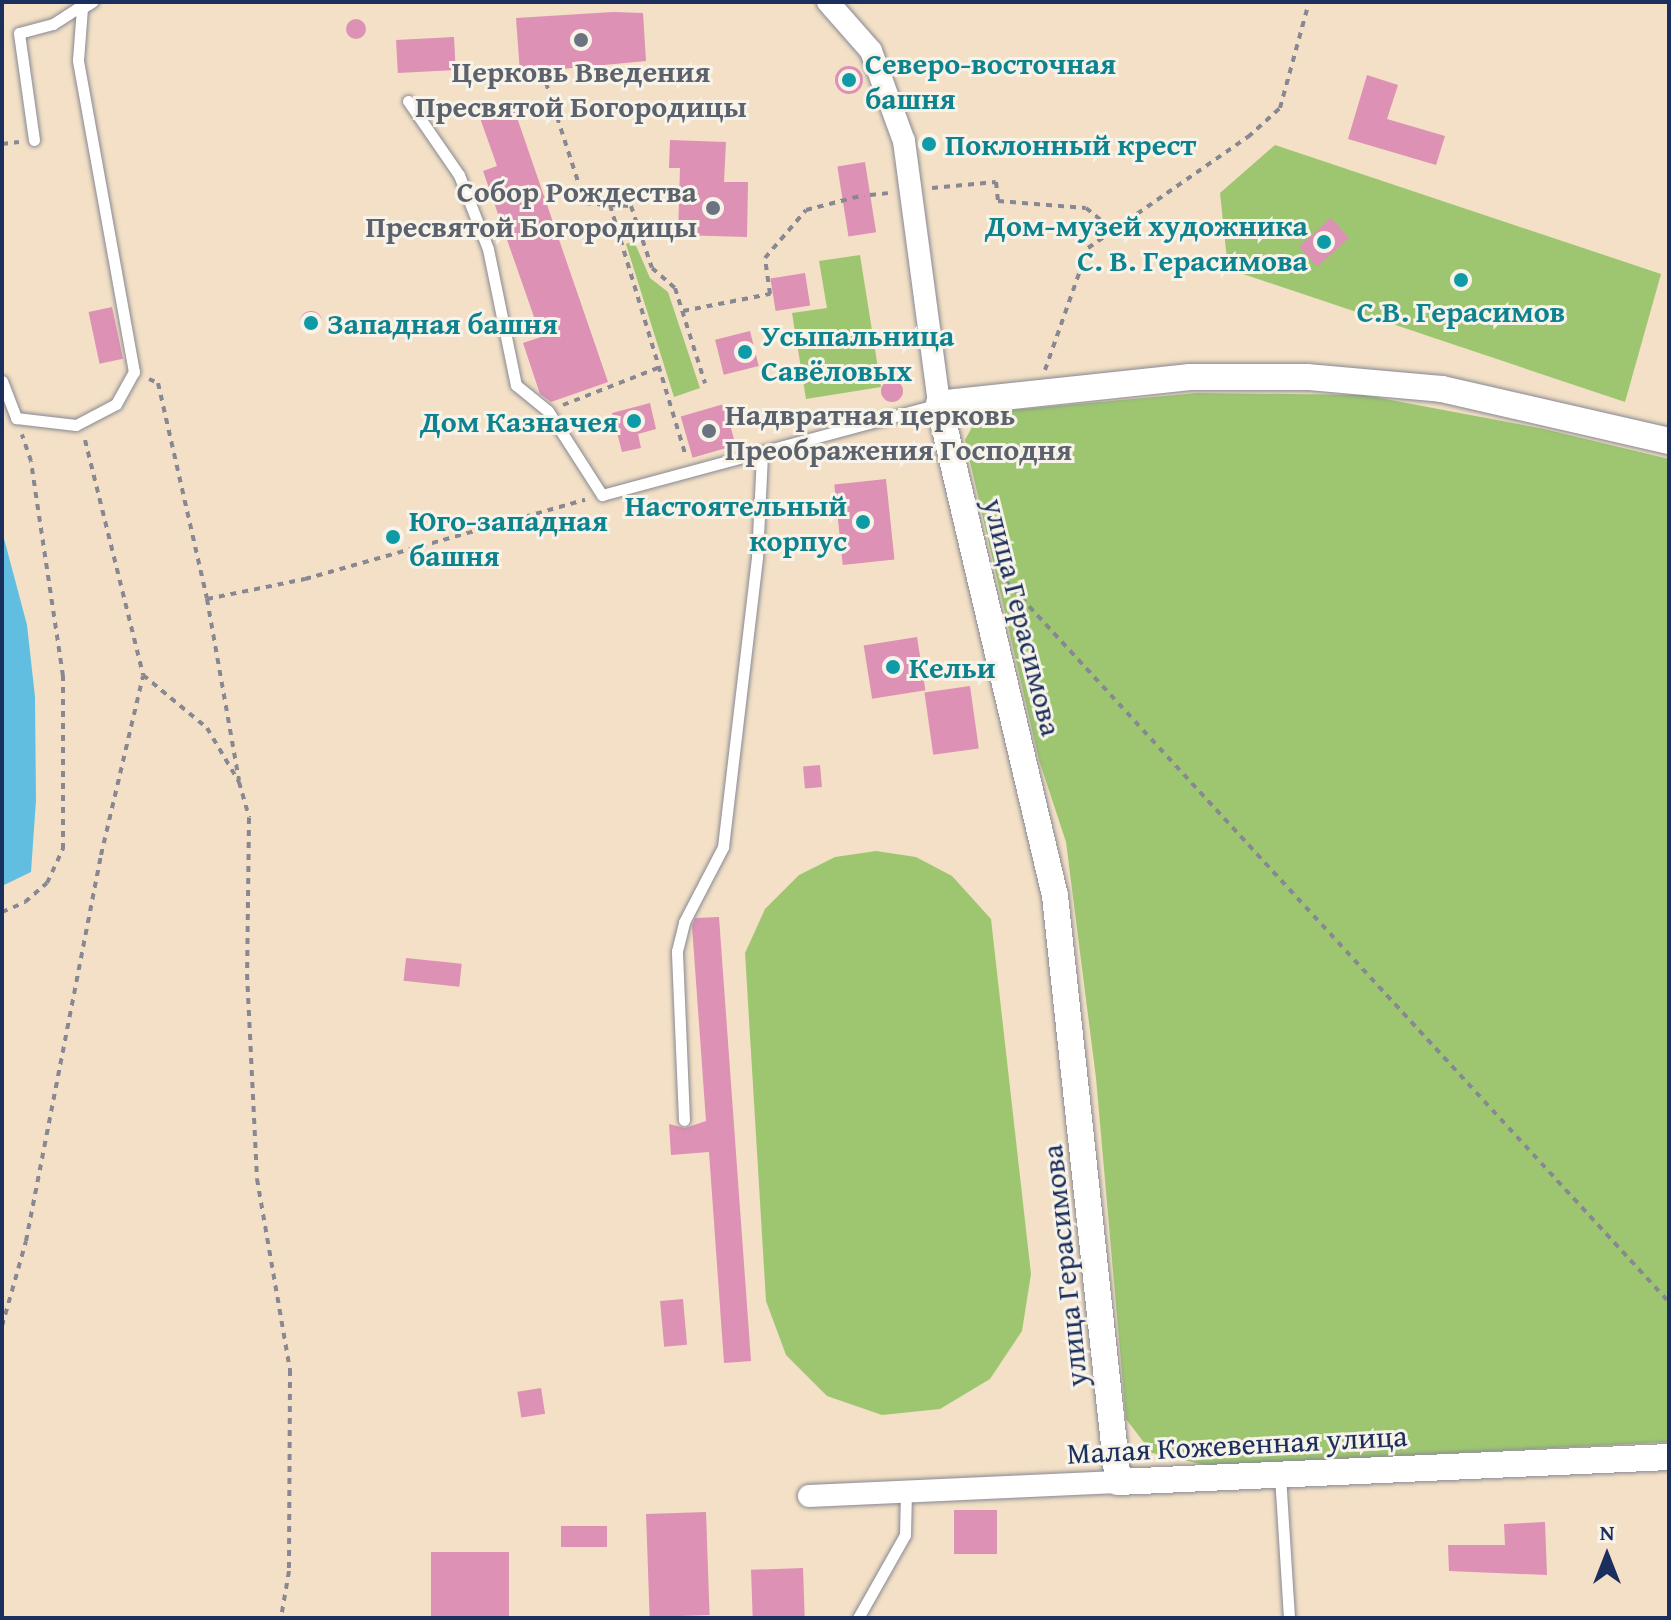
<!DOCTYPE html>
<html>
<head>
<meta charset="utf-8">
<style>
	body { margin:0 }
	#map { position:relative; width:1671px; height:1620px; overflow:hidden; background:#f3e0c6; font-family:"Gentium Book Plus",serif }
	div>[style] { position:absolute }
	.green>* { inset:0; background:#9ec671 }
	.water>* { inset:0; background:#62bee0 }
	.building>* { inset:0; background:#dd91b4; transform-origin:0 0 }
	.round { border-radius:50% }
	.path>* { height:4px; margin-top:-2px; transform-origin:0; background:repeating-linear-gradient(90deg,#878892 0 6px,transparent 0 12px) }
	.roads { filter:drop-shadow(0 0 2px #878892) drop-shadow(0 0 2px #878892) }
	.service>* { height:11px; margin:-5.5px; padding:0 5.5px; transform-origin:5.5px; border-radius:5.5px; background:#fff }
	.minor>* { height:22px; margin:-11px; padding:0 11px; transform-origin:11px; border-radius:11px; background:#fff }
	.tertiary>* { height:26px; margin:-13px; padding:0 13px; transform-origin:13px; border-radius:13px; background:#fff }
	.dots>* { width:22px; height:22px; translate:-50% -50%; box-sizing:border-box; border:4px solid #f7f3e8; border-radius:50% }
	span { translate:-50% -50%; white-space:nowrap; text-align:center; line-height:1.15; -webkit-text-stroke:6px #f7f3e8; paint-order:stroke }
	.culture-label { font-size:30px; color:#0d838f; font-weight:700 }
	.left { translate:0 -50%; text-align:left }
	.right { translate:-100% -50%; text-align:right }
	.worship-label { font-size:30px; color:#5b616d; font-weight:700 }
	.street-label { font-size:30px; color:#1b2f5e }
	.frame { position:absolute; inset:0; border:4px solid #1b2f5e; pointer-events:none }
	.north { position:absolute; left:1567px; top:1516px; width:80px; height:80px; -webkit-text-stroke:6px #f7f3e8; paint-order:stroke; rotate:0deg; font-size:22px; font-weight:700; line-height:32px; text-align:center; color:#1b2f5e }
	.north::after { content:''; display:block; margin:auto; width:28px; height:36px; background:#1b2f5e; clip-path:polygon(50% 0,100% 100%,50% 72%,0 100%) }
</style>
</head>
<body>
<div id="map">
	<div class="green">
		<div style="clip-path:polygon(1275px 145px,1661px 274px,1625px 402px,1228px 269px,1220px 193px)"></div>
		<div style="clip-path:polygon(634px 241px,650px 278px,668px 292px,700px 388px,674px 397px,626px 244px)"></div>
		<div style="clip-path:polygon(860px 255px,881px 387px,806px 399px,792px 313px,827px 308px,819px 261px)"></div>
		<div style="clip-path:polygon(1197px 393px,1364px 395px,1544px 429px,1669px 459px,1669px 1442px,1210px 1466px,1152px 1453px,1126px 1419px,1096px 1078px,1066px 842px,1039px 760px,965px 440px,977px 418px,1002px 411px)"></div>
		<div style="clip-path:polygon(876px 851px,916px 857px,952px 876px,991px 919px,1031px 1274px,1022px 1331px,990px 1379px,940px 1409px,882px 1415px,827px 1396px,786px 1355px,766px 1301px,745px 953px,765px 909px,799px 875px,835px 857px)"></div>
	</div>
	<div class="water">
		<div style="clip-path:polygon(2px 531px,27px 625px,35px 697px,36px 800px,31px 872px,2px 886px)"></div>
	</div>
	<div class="building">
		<div style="clip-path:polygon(613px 12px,643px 13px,646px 61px,520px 73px,516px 18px)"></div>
		<div class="round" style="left:346px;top:19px;width:20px;height:20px"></div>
		<div style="left:454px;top:37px;width:33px;height:58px;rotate:87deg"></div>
		<div class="round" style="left:835px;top:66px;width:28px;height:28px"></div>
		<div style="clip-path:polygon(1367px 75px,1398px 85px,1387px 119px,1445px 136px,1436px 165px,1348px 139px)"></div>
		<div style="clip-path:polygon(512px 103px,608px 382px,551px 402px,540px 394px,523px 343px,541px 337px,483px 171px,497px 166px,479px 115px)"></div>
		<div style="clip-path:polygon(670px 140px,726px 142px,724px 182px,748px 182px,747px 237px,678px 235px,680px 168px,669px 168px)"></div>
		<div style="left:865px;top:162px;width:71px;height:28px;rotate:81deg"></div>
		<div style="left:1331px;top:218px;width:27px;height:43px;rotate:48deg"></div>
		<div style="left:805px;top:273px;width:33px;height:35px;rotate:81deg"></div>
		<div style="left:112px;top:307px;width:53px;height:24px;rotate:78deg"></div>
		<div class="round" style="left:300px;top:311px;width:22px;height:22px"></div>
		<div style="left:750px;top:331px;width:36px;height:36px;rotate:76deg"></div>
		<div class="round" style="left:881px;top:380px;width:22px;height:22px"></div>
		<div style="clip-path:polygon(650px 403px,656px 429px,638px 434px,641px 448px,622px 452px,612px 413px)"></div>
		<div style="left:724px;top:404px;width:43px;height:45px;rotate:74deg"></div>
		<div style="left:886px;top:479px;width:81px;height:52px;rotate:84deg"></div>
		<div class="round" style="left:383px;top:526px;width:20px;height:20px"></div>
		<div style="left:917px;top:637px;width:54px;height:54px;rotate:81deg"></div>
		<div style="left:970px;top:686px;width:63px;height:46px;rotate:82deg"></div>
		<div style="left:820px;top:765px;width:22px;height:17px;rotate:85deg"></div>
		<div style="clip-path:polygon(719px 917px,751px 1361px,724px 1363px,709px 1152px,671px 1155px,669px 1124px,685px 1128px,706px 1121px,692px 926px,695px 918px)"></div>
		<div style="left:406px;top:958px;width:56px;height:23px;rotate:6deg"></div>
		<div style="left:683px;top:1299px;width:46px;height:23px;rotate:85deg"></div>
		<div style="left:541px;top:1388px;width:26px;height:24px;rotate:81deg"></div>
		<div style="left:954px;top:1510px;width:43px;height:44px"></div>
		<div style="left:706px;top:1512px;width:103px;height:60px;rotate:88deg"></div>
		<div style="clip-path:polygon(1545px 1522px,1547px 1575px,1449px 1571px,1448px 1545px,1505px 1545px,1504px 1524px)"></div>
		<div style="left:607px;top:1526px;width:21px;height:46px;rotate:90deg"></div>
		<div style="left:431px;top:1552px;width:78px;height:66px"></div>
		<div style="left:803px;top:1568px;width:50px;height:52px;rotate:88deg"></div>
	</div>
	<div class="path">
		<div style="left:546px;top:83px;width:126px;rotate:72deg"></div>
		<div style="left:585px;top:203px;width:25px;rotate:5deg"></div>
		<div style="left:610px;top:205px;width:263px;rotate:73.2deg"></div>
		<div style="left:2px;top:144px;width:17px;rotate:-7deg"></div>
		<div style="left:932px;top:188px;width:64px;rotate:-5.4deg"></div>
		<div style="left:996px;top:182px;width:19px;rotate:84deg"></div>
		<div style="left:998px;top:201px;width:88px;rotate:4.5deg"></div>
		<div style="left:1086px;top:208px;width:35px;rotate:39deg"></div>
		<div style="left:870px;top:195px;width:18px;rotate:-6deg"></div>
		<div style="left:610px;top:205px;width:21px;rotate:3deg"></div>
		<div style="left:631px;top:206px;width:65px;rotate:71.3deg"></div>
		<div style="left:652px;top:268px;width:30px;rotate:41deg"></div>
		<div style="left:675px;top:288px;width:100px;rotate:72.5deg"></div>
		<div style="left:683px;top:311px;width:89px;rotate:-11.1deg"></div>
		<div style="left:770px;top:294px;width:36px;rotate:-98deg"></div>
		<div style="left:765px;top:258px;width:63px;rotate:-49.5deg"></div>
		<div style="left:806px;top:210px;width:60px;rotate:-14.5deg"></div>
		<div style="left:1045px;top:370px;width:129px;rotate:-70.6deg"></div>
		<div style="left:1088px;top:248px;width:195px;rotate:-34.8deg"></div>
		<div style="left:1248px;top:137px;width:43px;rotate:-42.2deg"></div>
		<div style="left:1280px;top:108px;width:110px;rotate:-74.7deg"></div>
		<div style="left:149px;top:379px;width:10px;rotate:24deg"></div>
		<div style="left:158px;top:383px;width:221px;rotate:77.2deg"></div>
		<div style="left:207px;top:599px;width:184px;rotate:80deg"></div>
		<div style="left:563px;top:405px;width:102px;rotate:-21.3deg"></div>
		<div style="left:85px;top:440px;width:242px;rotate:76.1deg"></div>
		<div style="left:143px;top:675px;width:83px;rotate:39.6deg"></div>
		<div style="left:207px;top:728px;width:63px;rotate:59.3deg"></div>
		<div style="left:239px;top:782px;width:37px;rotate:74deg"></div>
		<div style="left:249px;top:818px;width:156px;rotate:90.7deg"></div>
		<div style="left:247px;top:974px;width:205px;rotate:87.2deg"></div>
		<div style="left:257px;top:1179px;width:194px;rotate:80.2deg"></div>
		<div style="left:290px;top:1370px;width:201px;rotate:90.3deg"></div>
		<div style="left:289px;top:1571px;width:48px;rotate:99.7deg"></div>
		<div style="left:1005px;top:580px;width:981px;rotate:47.4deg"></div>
		<div style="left:207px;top:599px;width:100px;rotate:-11.5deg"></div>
		<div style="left:305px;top:579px;width:291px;rotate:-15.8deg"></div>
		<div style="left:2px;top:912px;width:25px;rotate:-23deg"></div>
		<div style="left:25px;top:902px;width:29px;rotate:-41deg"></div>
		<div style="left:47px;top:883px;width:38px;rotate:-65deg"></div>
		<div style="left:63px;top:849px;width:173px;rotate:-90deg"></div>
		<div style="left:63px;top:676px;width:217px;rotate:-98.5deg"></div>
		<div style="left:31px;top:461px;width:28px;rotate:-109deg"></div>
		<div style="left:2px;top:1326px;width:88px;rotate:-74.2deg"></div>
		<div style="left:26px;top:1241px;width:393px;rotate:-79deg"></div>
		<div style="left:101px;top:855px;width:184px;rotate:-76.8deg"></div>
	</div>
	<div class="roads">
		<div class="service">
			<div style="left:408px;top:101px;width:90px;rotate:55.4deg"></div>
			<div style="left:459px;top:175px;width:79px;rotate:68.6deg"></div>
			<div style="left:488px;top:249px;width:139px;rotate:78.4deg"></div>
			<div style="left:516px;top:385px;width:41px;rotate:39.1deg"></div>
			<div style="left:548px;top:411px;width:100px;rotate:57.3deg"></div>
			<div style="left:602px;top:495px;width:349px;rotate:-15.1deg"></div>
			<div style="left:34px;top:140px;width:108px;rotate:-98deg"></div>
			<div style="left:19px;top:33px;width:35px;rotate:-15deg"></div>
			<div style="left:53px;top:24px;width:33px;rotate:-33deg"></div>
			<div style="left:2px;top:381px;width:40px;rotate:69deg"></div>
			<div style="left:16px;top:418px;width:60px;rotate:6.7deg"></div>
			<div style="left:76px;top:425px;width:45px;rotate:-27.7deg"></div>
			<div style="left:116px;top:404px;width:37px;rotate:-61deg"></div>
			<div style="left:134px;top:372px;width:317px;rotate:-100.2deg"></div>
			<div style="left:78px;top:60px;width:52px;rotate:-85.6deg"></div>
			<div style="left:82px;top:8px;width:12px;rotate:-31deg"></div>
			<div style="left:684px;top:1120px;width:169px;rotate:-92.4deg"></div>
			<div style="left:677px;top:951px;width:30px;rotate:-76deg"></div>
			<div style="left:684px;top:922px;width:85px;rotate:-62.5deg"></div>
			<div style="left:723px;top:847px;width:292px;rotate:-83.3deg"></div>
			<div style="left:757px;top:557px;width:102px;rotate:-87.2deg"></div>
			<div style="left:1280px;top:1475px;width:143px;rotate:86.4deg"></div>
			<div style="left:858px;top:1618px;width:95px;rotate:-60.5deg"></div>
			<div style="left:905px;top:1535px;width:44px;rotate:-88.7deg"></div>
		</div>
		<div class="minor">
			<div style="left:828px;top:2px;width:65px;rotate:48.7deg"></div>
			<div style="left:871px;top:51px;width:96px;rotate:69.9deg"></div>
			<div style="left:904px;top:141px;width:265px;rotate:82.4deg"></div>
			<div style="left:809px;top:1496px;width:309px;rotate:-2.6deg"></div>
		</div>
		<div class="tertiary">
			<div style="left:1669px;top:441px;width:233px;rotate:-167.1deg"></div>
			<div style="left:1442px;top:389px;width:136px;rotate:-174.9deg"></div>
			<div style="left:1307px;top:377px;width:117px;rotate:180deg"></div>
			<div style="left:1190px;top:377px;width:252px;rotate:173.9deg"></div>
			<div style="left:939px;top:404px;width:505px;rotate:76.73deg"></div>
			<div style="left:1055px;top:896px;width:589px;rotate:83.86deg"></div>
			<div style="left:1118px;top:1482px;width:552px;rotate:-2.6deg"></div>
		</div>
	</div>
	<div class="dots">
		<div style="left:581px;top:40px;background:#6b7280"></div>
		<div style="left:849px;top:80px;background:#0f9aa8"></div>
		<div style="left:929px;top:144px;background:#0f9aa8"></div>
		<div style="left:713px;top:208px;background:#6b7280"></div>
		<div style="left:1324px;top:242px;background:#0f9aa8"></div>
		<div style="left:1461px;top:280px;background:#0f9aa8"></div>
		<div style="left:311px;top:323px;background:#0f9aa8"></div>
		<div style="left:745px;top:352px;background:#0f9aa8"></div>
		<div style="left:634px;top:421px;background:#0f9aa8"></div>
		<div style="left:709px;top:431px;background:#6b7280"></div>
		<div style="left:863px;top:522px;background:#0f9aa8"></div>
		<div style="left:393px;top:537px;background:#0f9aa8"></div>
		<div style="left:893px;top:667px;background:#0f9aa8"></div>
	</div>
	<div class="culture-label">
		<span class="left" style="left:865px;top:80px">Северо-восточная<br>башня</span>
		<span class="left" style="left:945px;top:144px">Поклонный крест</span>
		<span class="right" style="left:1308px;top:242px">Дом-музей художника<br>С. В. Герасимова</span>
		<span style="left:1461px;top:311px">С.В. Герасимов</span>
		<span class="left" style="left:327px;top:323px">Западная башня</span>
		<span class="left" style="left:761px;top:352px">Усыпальница<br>Савёловых</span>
		<span class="right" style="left:618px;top:421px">Дом Казначея</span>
		<span class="right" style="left:847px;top:522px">Настоятельный<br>корпус</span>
		<span class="left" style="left:409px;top:537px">Юго-западная<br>башня</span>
		<span class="left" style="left:909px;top:667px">Кельи</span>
	</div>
	<div class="worship-label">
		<span style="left:581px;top:88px">Церковь Введения<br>Пресвятой Богородицы</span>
		<span class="right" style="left:697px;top:208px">Собор Рождества<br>Пресвятой Богородицы</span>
		<span class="left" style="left:725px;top:431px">Надвратная церковь<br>Преображения Господня</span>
	</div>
	<div class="street-label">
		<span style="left:1023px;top:617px;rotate:76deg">улица Герасимова</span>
		<span style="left:1064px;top:1266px;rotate:-96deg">улица Герасимова</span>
		<span style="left:1237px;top:1444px;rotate:-3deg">Малая Кожевенная улица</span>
	</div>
	<div class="frame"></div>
	<div class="north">N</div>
</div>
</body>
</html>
